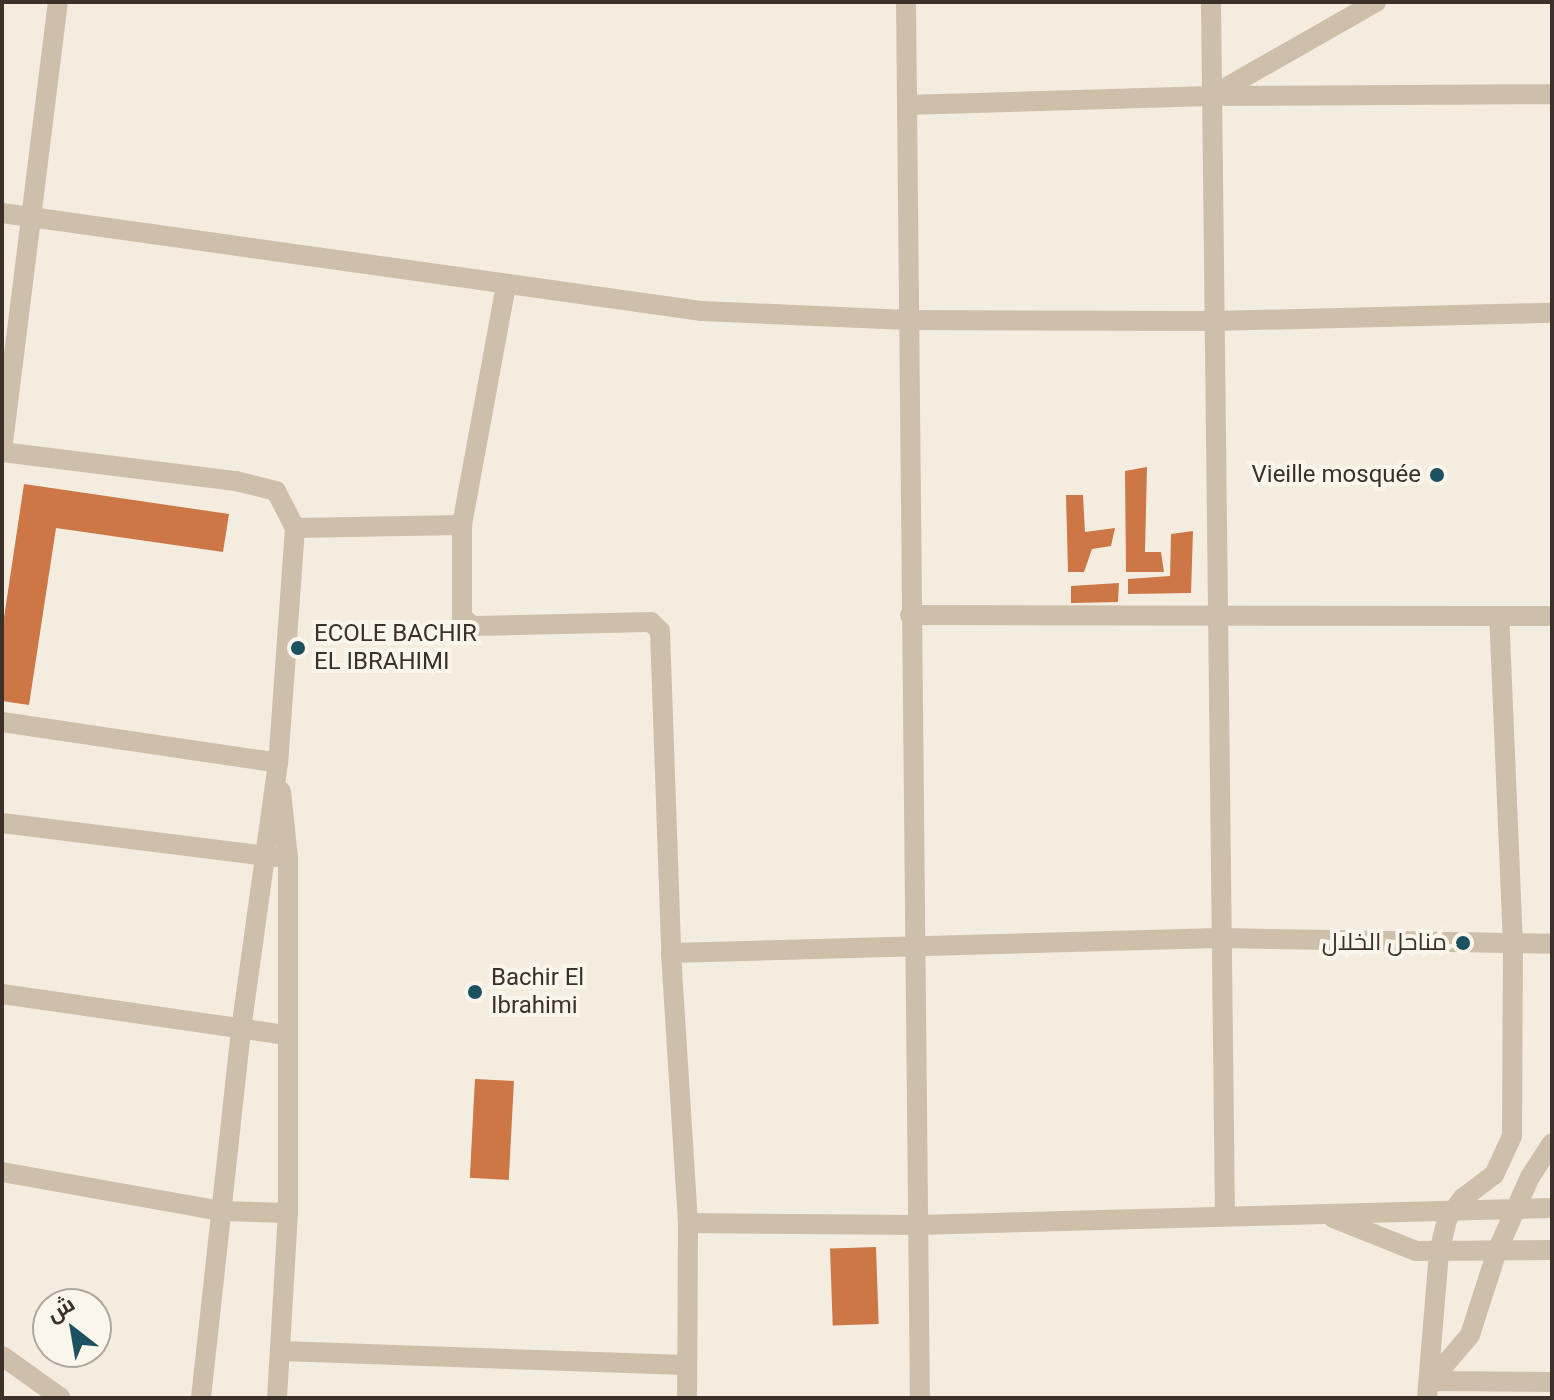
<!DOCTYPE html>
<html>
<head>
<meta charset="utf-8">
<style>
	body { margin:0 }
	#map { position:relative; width:1554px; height:1400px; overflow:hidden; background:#f4eddf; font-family:Roboto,Cairo,sans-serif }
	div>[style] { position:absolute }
	.building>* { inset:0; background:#cc7745; transform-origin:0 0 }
	.minor>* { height:20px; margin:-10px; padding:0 10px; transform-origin:10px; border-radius:10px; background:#cebfaa }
	.dots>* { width:22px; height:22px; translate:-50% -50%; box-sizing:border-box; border:4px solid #fbf6ec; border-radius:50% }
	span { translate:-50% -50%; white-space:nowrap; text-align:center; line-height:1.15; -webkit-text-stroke:8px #fbf6ec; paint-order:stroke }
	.poi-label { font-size:24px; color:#3b312a }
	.right { translate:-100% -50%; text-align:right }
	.left { translate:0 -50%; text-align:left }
	.frame { position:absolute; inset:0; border:4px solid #3b312a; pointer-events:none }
	.north { position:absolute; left:32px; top:1288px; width:80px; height:80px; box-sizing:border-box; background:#fbf6ec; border:2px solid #aea79e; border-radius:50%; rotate:329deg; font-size:22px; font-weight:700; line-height:32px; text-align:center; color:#3b312a }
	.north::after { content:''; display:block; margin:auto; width:28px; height:36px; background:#1c525f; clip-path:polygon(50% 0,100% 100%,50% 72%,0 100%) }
</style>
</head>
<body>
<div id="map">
	<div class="building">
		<div style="clip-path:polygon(1147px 467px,1145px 552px,1161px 552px,1164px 572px,1126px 572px,1125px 471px)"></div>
		<div style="clip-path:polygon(24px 484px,229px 514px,223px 552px,56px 528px,29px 705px,2px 701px,2px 631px)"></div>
		<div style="clip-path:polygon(1066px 495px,1083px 495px,1085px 532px,1115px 528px,1111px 546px,1092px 549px,1084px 572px,1068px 572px)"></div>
		<div style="clip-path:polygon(1193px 531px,1191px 593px,1128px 594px,1128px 579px,1170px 576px,1171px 534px)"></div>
		<div style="clip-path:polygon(1119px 583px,1118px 602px,1071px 603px,1071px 586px)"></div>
		<div style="left:475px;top:1079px;width:39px;height:99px;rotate:3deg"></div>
		<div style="left:876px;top:1247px;width:77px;height:46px;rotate:88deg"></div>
	</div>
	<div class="minor">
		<div style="left:906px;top:2px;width:1396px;rotate:89.43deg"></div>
		<div style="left:1211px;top:2px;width:1213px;rotate:89.34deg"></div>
		<div style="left:1213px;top:95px;width:188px;rotate:-29.7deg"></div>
		<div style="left:907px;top:105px;width:305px;rotate:-1.7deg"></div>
		<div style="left:1212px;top:96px;width:340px;rotate:-0.3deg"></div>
		<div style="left:2px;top:213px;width:707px;rotate:7.97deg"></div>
		<div style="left:702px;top:311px;width:206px;rotate:2.5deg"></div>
		<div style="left:908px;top:320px;width:306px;rotate:0.2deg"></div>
		<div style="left:1214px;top:321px;width:338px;rotate:-1.4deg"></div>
		<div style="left:506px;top:285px;width:244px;rotate:100.4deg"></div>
		<div style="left:462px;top:525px;width:92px;rotate:90deg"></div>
		<div style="left:462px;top:617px;width:13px;rotate:42deg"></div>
		<div style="left:472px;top:626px;width:179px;rotate:-1.3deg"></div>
		<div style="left:651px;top:622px;width:13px;rotate:45deg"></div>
		<div style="left:660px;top:631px;width:322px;rotate:88deg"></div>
		<div style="left:671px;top:953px;width:271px;rotate:86.4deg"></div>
		<div style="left:688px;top:1223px;width:175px;rotate:90.3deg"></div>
		<div style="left:2px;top:451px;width:452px;rotate:-82.9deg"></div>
		<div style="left:2px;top:452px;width:236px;rotate:7.1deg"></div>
		<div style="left:236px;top:481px;width:41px;rotate:14deg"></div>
		<div style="left:276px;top:491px;width:42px;rotate:62.8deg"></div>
		<div style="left:295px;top:528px;width:236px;rotate:94.1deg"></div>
		<div style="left:278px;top:763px;width:270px;rotate:97.9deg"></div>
		<div style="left:241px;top:1030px;width:370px;rotate:96.2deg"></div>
		<div style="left:295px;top:528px;width:167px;rotate:-1deg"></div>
		<div style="left:910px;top:615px;width:589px;rotate:0.1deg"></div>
		<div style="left:2px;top:722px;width:279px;rotate:8.4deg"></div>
		<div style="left:2px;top:823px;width:276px;rotate:7.1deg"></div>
		<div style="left:671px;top:953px;width:548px;rotate:-1.57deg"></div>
		<div style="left:1219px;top:938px;width:333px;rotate:1deg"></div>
		<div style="left:2px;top:994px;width:286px;rotate:8.2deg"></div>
		<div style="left:2px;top:1172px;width:223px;rotate:10.1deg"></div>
		<div style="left:222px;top:1211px;width:66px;rotate:1.7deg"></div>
		<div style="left:1333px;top:1218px;width:89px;rotate:21.7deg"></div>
		<div style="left:1416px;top:1251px;width:136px;rotate:-0.4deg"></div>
		<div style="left:688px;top:1223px;width:229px;rotate:0.5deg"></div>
		<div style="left:917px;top:1225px;width:635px;rotate:-1.53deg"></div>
		<div style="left:281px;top:1351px;width:404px;rotate:2deg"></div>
		<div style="left:2px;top:1356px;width:72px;rotate:35.4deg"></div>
		<div style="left:1431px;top:1381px;width:60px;rotate:-49.7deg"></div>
		<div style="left:1470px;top:1335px;width:88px;rotate:-72.2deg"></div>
		<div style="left:1497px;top:1251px;width:81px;rotate:-66deg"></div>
		<div style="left:1530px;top:1177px;width:40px;rotate:-57.1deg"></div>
		<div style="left:1431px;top:1381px;width:121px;rotate:0.5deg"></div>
		<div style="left:277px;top:1398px;width:185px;rotate:-86.6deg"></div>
		<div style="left:288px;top:1213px;width:355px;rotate:-90deg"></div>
		<div style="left:288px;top:858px;width:67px;rotate:-96deg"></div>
		<div style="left:1427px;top:1398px;width:146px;rotate:-85.3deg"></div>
		<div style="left:1439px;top:1252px;width:34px;rotate:-76deg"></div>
		<div style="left:1447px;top:1219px;width:26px;rotate:-53deg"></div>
		<div style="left:1463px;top:1198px;width:39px;rotate:-37deg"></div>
		<div style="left:1494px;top:1175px;width:43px;rotate:-65.2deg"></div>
		<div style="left:1512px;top:1136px;width:191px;rotate:-89.7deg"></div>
		<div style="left:1513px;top:945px;width:329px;rotate:-92.4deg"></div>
		<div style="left:1499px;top:616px;width:53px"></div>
	</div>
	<div class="dots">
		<div style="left:1437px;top:475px;background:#1c525f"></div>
		<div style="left:298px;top:648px;background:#1c525f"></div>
		<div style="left:1463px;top:943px;background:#1c525f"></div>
		<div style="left:475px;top:992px;background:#1c525f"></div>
	</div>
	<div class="poi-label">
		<span class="right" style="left:1421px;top:475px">Vieille mosquée</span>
		<span class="left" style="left:314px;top:648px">ECOLE BACHIR<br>EL IBRAHIMI</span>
		<span class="right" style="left:1447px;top:943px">مناحل الخلال</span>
		<span class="left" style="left:491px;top:992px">Bachir El<br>Ibrahimi</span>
	</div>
	<div class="frame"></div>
	<div class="north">ش</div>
</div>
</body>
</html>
